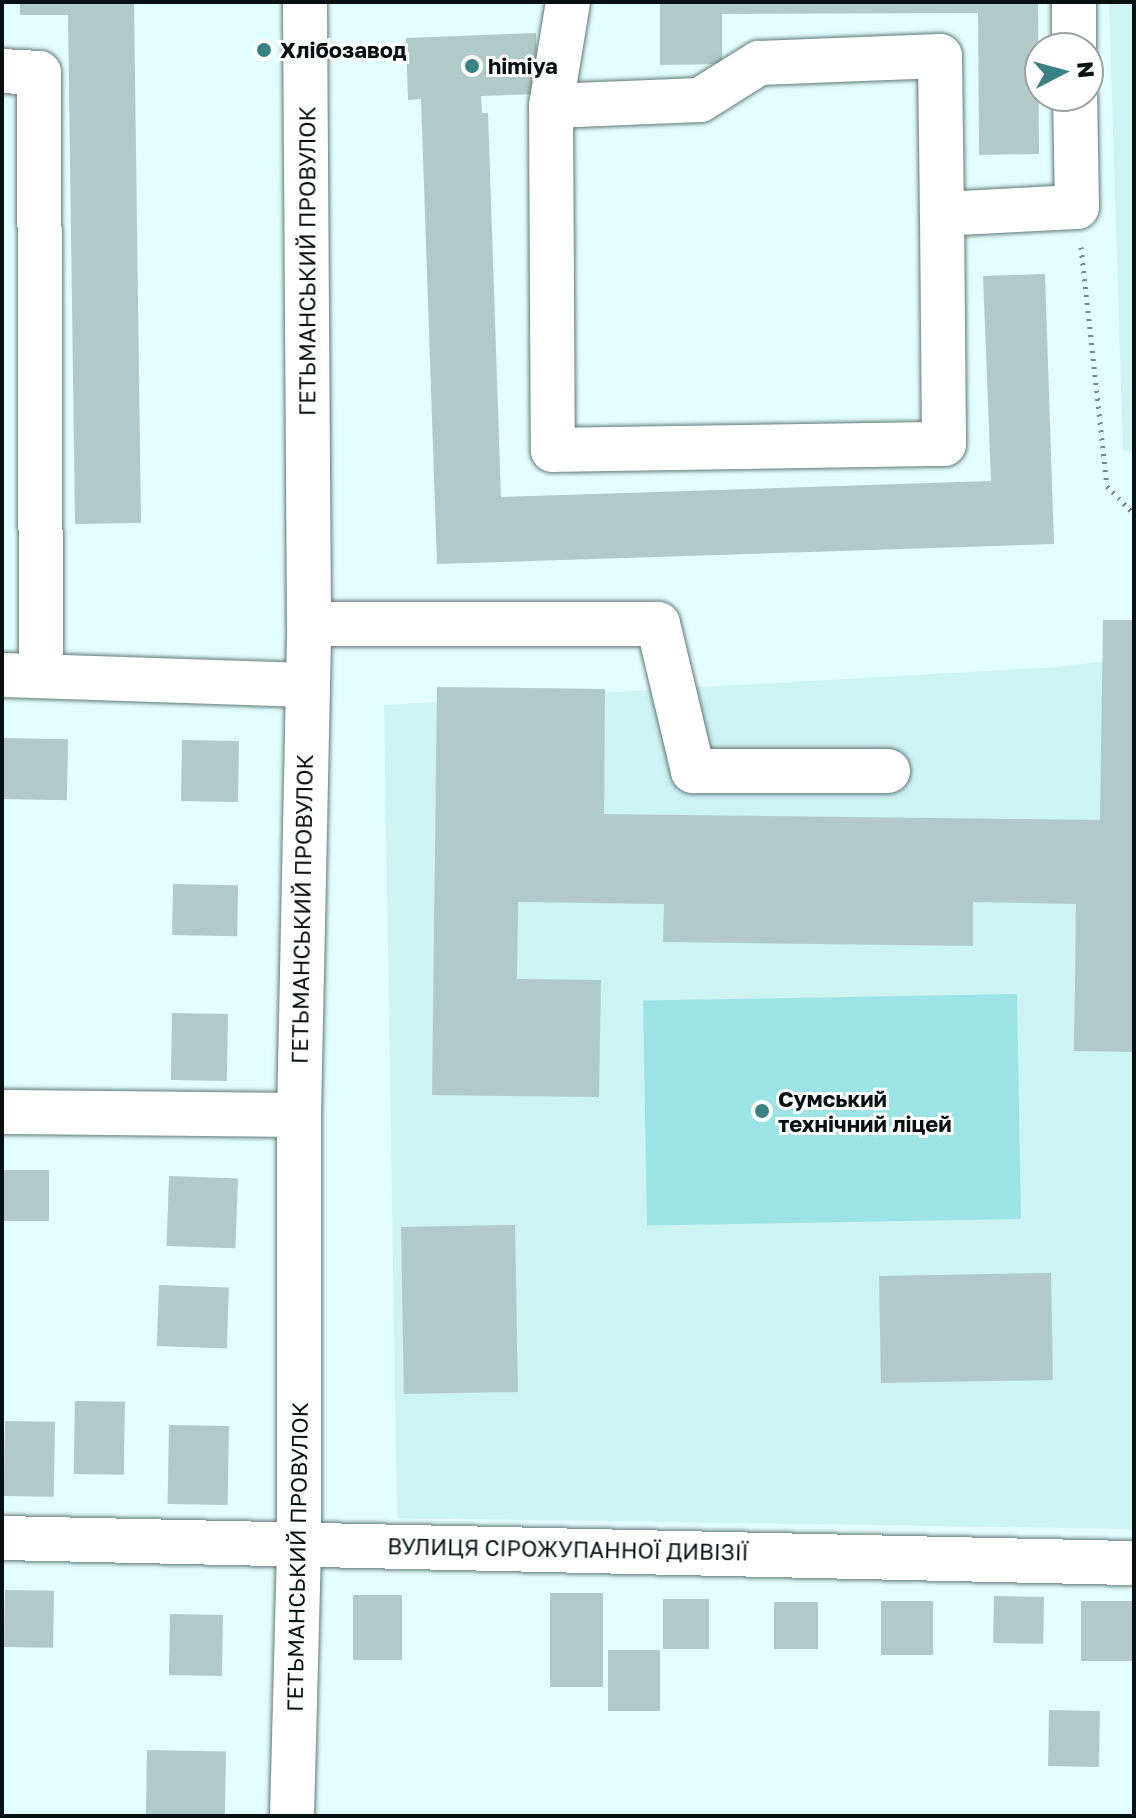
<!DOCTYPE html>
<html>
<head>
<meta charset="utf-8">
<style>
	body { margin:0 }
	#map { position:relative; width:1136px; height:1818px; overflow:hidden; background:#e3fefe; font-family:"Golos Text",sans-serif }
	div>[style] { position:absolute }
	.built>* { inset:0; background:#cef3f3 }
	.green>* { inset:0; background:#9be3e4; transform-origin:0 0 }
	.building>* { inset:0; background:#b0caca; transform-origin:0 0 }
	.path>* { height:5px; margin-top:-2.5px; transform-origin:0; background:repeating-linear-gradient(90deg,#768888 0 2px,transparent 0 8px) }
	.roads { filter:drop-shadow(0 0 2px #607878) drop-shadow(0 0 2px #607878) }
	.minor>* { height:44px; margin:-22px; padding:0 22px; transform-origin:22px; border-radius:22px; background:#fff }
	.dots>* { width:22px; height:22px; translate:-50% -50%; box-sizing:border-box; border:4px solid #fff; border-radius:50% }
	span { translate:-50% -50%; white-space:nowrap; text-align:center; line-height:1.15; -webkit-text-stroke:6px #fff; paint-order:stroke }
	.poi-label { font-size:22px; color:#081111; font-weight:700 }
	.left { translate:0 -50%; text-align:left }
	.street-label { font-size:22px; color:#081111 }
	.frame { position:absolute; inset:0; border:4px solid #081111; pointer-events:none }
	.north { position:absolute; left:1024px; top:32px; width:80px; height:80px; box-sizing:border-box; background:#fff; border:2px solid #9ca0a0; border-radius:50%; rotate:84deg; font-size:22px; font-weight:700; line-height:32px; text-align:center; color:#081111 }
	.north::after { content:''; display:block; margin:auto; width:28px; height:36px; background:#398183; clip-path:polygon(50% 0,100% 100%,50% 72%,0 100%) }
</style>
</head>
<body>
<div id="map">
	<div class="built">
		<div style="clip-path:polygon(1109px 2px,1134px 2px,1134px 452px,1123px 451px)"></div>
		<div style="clip-path:polygon(1134px 658px,1134px 1529px,397px 1518px,384px 705px,1056px 667px)"></div>
	</div>
	<div class="green">
		<div style="left:1017px;top:994px;width:225px;height:374px;rotate:89deg"></div>
	</div>
	<div class="building">
		<div style="clip-path:polygon(20px 2px,134px 2px,141px 523px,75px 524px,68px 15px,20px 15px)"></div>
		<div style="clip-path:polygon(660px 2px,1038px 2px,1039px 154px,979px 155px,978px 13px,722px 14px,722px 64px,660px 65px)"></div>
		<div style="clip-path:polygon(536px 33px,538px 94px,481px 96px,482px 113px,488px 113px,501px 497px,991px 481px,983px 276px,1045px 274px,1054px 544px,437px 564px,421px 99px,408px 100px,406px 38px)"></div>
		<div style="clip-path:polygon(1103px 620px,1134px 620px,1134px 1052px,1074px 1051px,1076px 904px,973px 902px,973px 946px,663px 942px,664px 904px,518px 902px,517px 979px,601px 980px,599px 1097px,432px 1095px,437px 687px,605px 689px,604px 814px,1100px 820px)"></div>
		<div style="left:2px;top:738px;width:66px;height:61px;rotate:1deg"></div>
		<div style="left:182px;top:740px;width:57px;height:61px;rotate:1deg"></div>
		<div style="left:173px;top:884px;width:65px;height:51px;rotate:1deg"></div>
		<div style="left:172px;top:1013px;width:56px;height:67px;rotate:1deg"></div>
		<div style="left:3px;top:1170px;width:46px;height:51px"></div>
		<div style="left:169px;top:1176px;width:69px;height:70px;rotate:2deg"></div>
		<div style="left:515px;top:1225px;width:167px;height:114px;rotate:89deg"></div>
		<div style="left:1051px;top:1273px;width:107px;height:172px;rotate:89deg"></div>
		<div style="left:159px;top:1285px;width:70px;height:61px;rotate:2deg"></div>
		<div style="left:75px;top:1401px;width:50px;height:73px;rotate:1deg"></div>
		<div style="left:5px;top:1421px;width:50px;height:75px;rotate:1deg"></div>
		<div style="left:169px;top:1425px;width:60px;height:79px;rotate:1deg"></div>
		<div style="left:5px;top:1590px;width:49px;height:57px;rotate:1deg"></div>
		<div style="left:550px;top:1593px;width:53px;height:94px"></div>
		<div style="left:353px;top:1595px;width:49px;height:65px"></div>
		<div style="left:994px;top:1596px;width:50px;height:47px;rotate:1deg"></div>
		<div style="left:663px;top:1599px;width:46px;height:50px"></div>
		<div style="left:881px;top:1601px;width:52px;height:54px"></div>
		<div style="left:1081px;top:1601px;width:53px;height:60px"></div>
		<div style="left:774px;top:1602px;width:44px;height:47px"></div>
		<div style="left:170px;top:1614px;width:53px;height:61px;rotate:1deg"></div>
		<div style="left:608px;top:1650px;width:52px;height:61px"></div>
		<div style="left:1049px;top:1710px;width:51px;height:56px;rotate:1deg"></div>
		<div style="left:147px;top:1750px;width:79px;height:66px;rotate:1deg"></div>
	</div>
	<div class="path">
		<div style="left:1081px;top:247px;width:240px;rotate:83.8deg"></div>
		<div style="left:1107px;top:486px;width:39px;rotate:46deg"></div>
	</div>
	<div class="roads">
		<div class="minor">
			<div style="left:568px;top:2px;width:105px;rotate:99.3deg"></div>
			<div style="left:551px;top:106px;width:344px;rotate:89.7deg"></div>
			<div style="left:553px;top:450px;width:391px;rotate:-0.9deg"></div>
			<div style="left:944px;top:444px;width:230px;rotate:-90.5deg"></div>
			<div style="left:942px;top:214px;width:135px;rotate:-3deg"></div>
			<div style="left:1077px;top:207px;width:111px;rotate:-91deg"></div>
			<div style="left:1074px;top:2px;width:46px;rotate:90deg"></div>
			<div style="left:2px;top:71px;width:37px;rotate:3deg"></div>
			<div style="left:39px;top:73px;width:602px;rotate:89.81deg"></div>
			<div style="left:551px;top:106px;width:149px;rotate:-2.3deg"></div>
			<div style="left:700px;top:100px;width:70px;rotate:-32.1deg"></div>
			<div style="left:759px;top:63px;width:181px;rotate:-2.2deg"></div>
			<div style="left:940px;top:56px;width:158px;rotate:89.3deg"></div>
			<div style="left:309px;top:624px;width:349px"></div>
			<div style="left:658px;top:624px;width:151px;rotate:76.6deg"></div>
			<div style="left:693px;top:771px;width:195px"></div>
			<div style="left:2px;top:675px;width:305px;rotate:1.9deg"></div>
			<div style="left:2px;top:1112px;width:297px;rotate:0.6deg"></div>
			<div style="left:2px;top:1538px;width:1132px;rotate:1.27deg"></div>
			<div style="left:292px;top:1816px;width:273px;rotate:-88.5deg"></div>
			<div style="left:299px;top:1543px;width:428px;rotate:-90deg"></div>
			<div style="left:299px;top:1115px;width:491px;rotate:-88.8deg"></div>
			<div style="left:309px;top:624px;width:622px;rotate:-90.37deg"></div>
		</div>
	</div>
	<div class="dots">
		<div style="left:264px;top:50px;background:#398183"></div>
		<div style="left:472px;top:66px;background:#398183"></div>
		<div style="left:762px;top:1111px;background:#398183"></div>
	</div>
	<div class="poi-label">
		<span class="left" style="left:280px;top:50px">Хлібозавод</span>
		<span class="left" style="left:488px;top:66px">himiya</span>
		<span class="left" style="left:778px;top:1111px">Сумський<br>технічний ліцей</span>
	</div>
	<div class="street-label">
		<span style="left:307px;top:261px;rotate:-90deg">ГЕТЬМАНСЬКИЙ ПРОВУЛОК</span>
		<span style="left:302px;top:909px;rotate:-89deg">ГЕТЬМАНСЬКИЙ ПРОВУЛОК</span>
		<span style="left:568px;top:1549px;rotate:1deg">ВУЛИЦЯ СІРОЖУПАННОЇ ДИВІЗІЇ</span>
		<span style="left:297px;top:1557px;rotate:-89deg">ГЕТЬМАНСЬКИЙ ПРОВУЛОК</span>
	</div>
	<div class="frame"></div>
	<div class="north">N</div>
</div>
</body>
</html>
